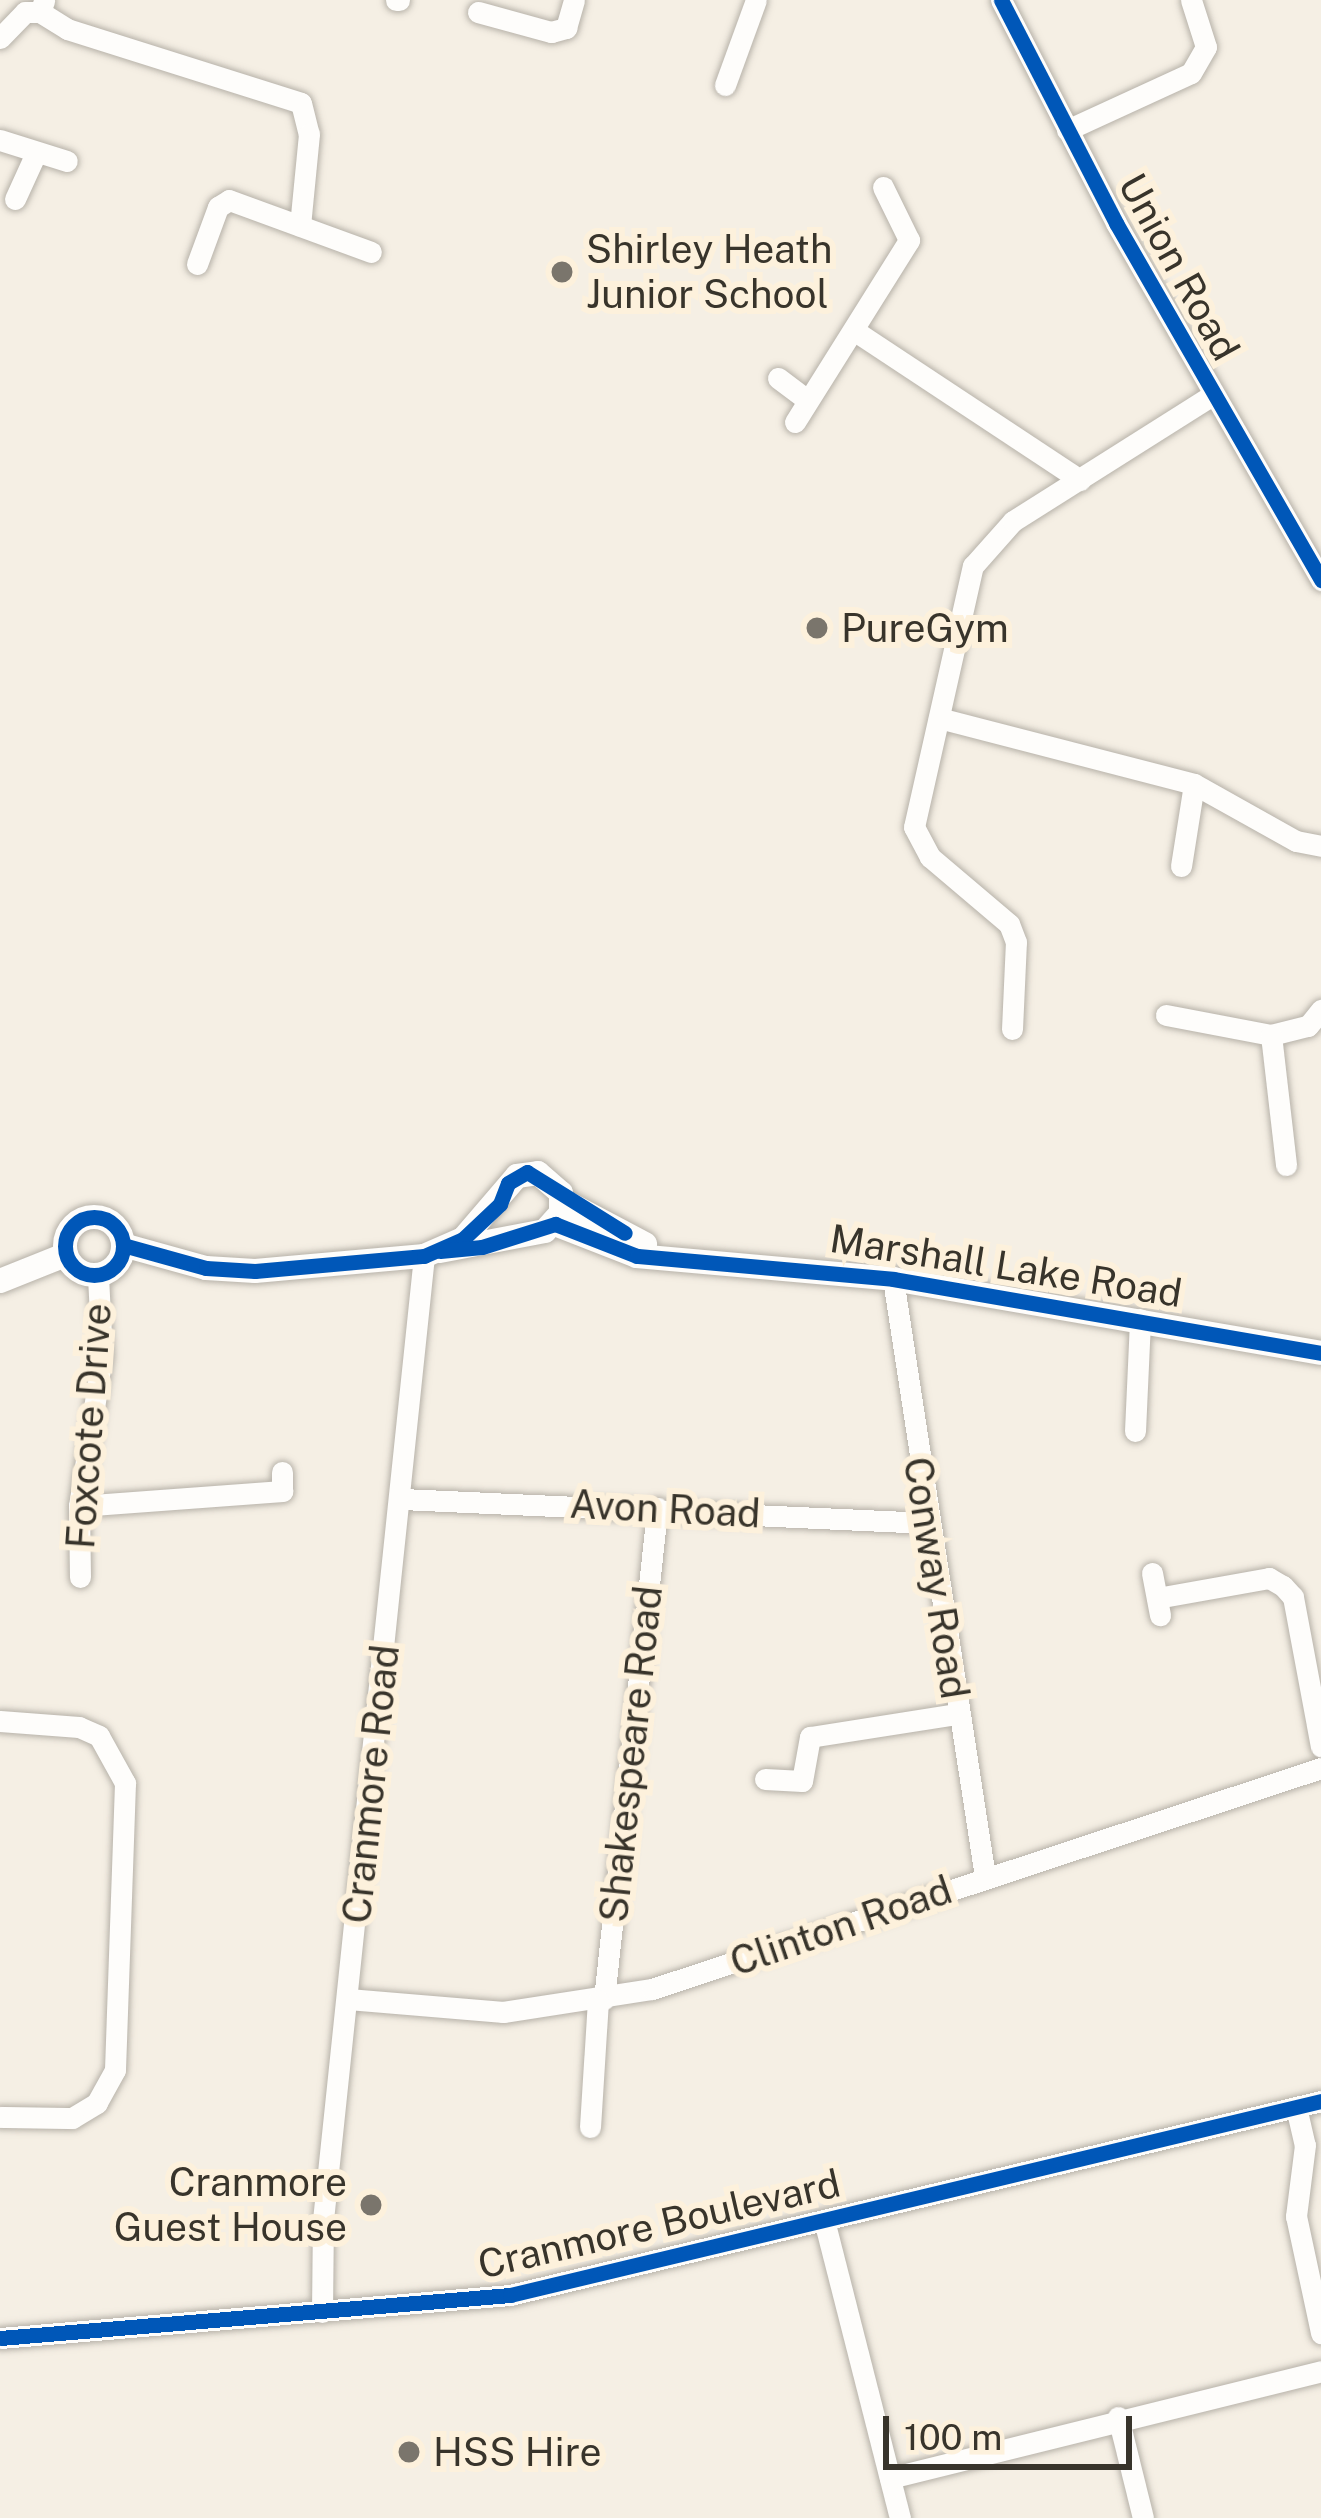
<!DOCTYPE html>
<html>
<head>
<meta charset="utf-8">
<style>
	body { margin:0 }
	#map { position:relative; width:1321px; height:2518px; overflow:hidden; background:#f5efe4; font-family:"Public Sans",sans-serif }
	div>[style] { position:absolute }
	.roads { filter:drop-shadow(0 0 3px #b7b2a9) drop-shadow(0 0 3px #b7b2a9) }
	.minor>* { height:21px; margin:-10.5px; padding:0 10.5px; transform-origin:10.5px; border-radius:10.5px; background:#fefdfb }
	.major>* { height:24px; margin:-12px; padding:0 12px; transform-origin:12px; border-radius:12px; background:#fefdfb }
	.major>.ring { margin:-12px; padding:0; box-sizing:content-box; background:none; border:24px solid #fefdfb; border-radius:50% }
	.cycleway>* { height:15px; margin:-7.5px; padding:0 7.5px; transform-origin:7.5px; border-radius:7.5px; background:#0057b8 }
	.cycleway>.ring { margin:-7.5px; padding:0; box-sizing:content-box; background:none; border:15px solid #0057b8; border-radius:50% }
	.dots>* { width:33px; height:33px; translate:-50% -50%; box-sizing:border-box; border:6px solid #fdf1dc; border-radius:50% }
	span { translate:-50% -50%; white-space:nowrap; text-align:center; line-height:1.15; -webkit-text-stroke:12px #fdf1dc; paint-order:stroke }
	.poi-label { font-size:39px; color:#38342b }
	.left { translate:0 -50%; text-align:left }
	.right { translate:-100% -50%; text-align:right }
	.street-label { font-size:39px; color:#38342b }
	.scale { position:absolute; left:883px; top:2416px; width:249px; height:54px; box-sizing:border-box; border:6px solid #38342b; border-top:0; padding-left:15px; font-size:36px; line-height:42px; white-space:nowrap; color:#38342b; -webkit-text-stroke:9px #fdf1dc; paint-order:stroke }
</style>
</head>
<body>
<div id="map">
	<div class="roads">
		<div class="minor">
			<div style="left:396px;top:0;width:3px"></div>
			<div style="left:1001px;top:0;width:251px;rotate:62.7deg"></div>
			<div style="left:1116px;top:223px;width:412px;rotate:60.1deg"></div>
			<div style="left:40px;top:12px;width:32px;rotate:32deg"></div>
			<div style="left:67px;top:29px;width:245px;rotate:17.5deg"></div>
			<div style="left:301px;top:103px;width:32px;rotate:76deg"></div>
			<div style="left:309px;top:134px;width:92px;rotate:95.6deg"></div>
			<div style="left:478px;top:12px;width:76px;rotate:15.3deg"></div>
			<div style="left:551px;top:32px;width:16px;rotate:-15deg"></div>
			<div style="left:566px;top:28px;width:29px;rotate:-74deg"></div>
			<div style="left:0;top:38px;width:36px;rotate:-46deg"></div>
			<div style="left:25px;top:12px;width:15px"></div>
			<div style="left:40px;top:12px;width:12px;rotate:-70deg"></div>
			<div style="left:725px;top:85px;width:90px;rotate:-70deg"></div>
			<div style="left:1067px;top:130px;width:136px;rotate:-24.7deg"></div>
			<div style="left:1191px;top:73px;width:30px;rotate:-60deg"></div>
			<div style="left:1206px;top:47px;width:49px;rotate:-107.7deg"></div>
			<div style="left:0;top:140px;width:70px;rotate:17.4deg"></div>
			<div style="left:15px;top:199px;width:51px;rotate:-65.5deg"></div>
			<div style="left:197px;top:264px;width:61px;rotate:-69.8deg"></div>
			<div style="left:218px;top:207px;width:13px;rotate:-32deg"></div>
			<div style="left:229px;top:200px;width:151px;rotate:20.1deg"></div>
			<div style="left:855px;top:331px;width:270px;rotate:33.5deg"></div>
			<div style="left:778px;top:378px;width:36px;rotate:37deg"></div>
			<div style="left:795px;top:422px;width:215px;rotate:-57.9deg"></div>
			<div style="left:909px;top:240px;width:59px;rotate:-116.1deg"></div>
			<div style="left:939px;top:718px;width:263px;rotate:14.5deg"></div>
			<div style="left:1194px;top:784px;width:117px;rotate:29.2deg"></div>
			<div style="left:1296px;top:841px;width:25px;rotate:11deg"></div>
			<div style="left:1181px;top:866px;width:83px;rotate:-81deg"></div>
			<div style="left:1166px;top:1015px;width:107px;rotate:10.8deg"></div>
			<div style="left:1271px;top:1035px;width:38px;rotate:-14deg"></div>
			<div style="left:1308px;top:1026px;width:21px;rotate:-51deg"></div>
			<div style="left:1012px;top:1029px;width:87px;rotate:-87.4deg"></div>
			<div style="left:1016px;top:942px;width:19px;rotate:-111deg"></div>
			<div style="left:1009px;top:924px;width:104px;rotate:-139.7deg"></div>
			<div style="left:930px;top:857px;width:34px;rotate:-118deg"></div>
			<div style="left:914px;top:827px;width:268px;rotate:-77.3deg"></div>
			<div style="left:973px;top:566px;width:60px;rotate:-48.4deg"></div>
			<div style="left:1013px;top:521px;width:236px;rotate:-32.3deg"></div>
			<div style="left:1271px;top:1035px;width:131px;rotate:83.4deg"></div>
			<div style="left:893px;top:1279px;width:605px;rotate:81.25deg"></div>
			<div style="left:1135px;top:1431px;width:112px;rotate:-87.4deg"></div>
			<div style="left:402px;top:1499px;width:527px;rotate:2.61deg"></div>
			<div style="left:79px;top:1506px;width:204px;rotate:-4.2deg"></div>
			<div style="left:282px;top:1491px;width:19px;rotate:-90deg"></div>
			<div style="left:1152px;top:1573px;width:43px;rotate:79.2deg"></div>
			<div style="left:80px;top:1577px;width:71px;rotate:-90.8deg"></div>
			<div style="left:79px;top:1506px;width:153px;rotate:-81.3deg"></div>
			<div style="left:102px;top:1355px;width:79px;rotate:-92.9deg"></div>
			<div style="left:1157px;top:1598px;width:114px;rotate:-10.1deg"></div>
			<div style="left:1269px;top:1578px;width:16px;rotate:30deg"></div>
			<div style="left:1283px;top:1586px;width:15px;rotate:48deg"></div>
			<div style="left:1293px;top:1597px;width:152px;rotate:79.4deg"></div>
			<div style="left:0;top:1721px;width:79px;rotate:4.3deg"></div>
			<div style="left:79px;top:1727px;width:22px;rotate:24deg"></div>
			<div style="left:99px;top:1736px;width:54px;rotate:61deg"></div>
			<div style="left:125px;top:1783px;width:287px;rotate:92deg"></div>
			<div style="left:115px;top:2070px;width:38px;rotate:119deg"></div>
			<div style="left:97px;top:2103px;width:29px;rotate:149deg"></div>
			<div style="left:72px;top:2118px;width:72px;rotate:-179.2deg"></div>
			<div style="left:765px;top:1779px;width:37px;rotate:3deg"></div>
			<div style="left:802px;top:1781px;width:45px;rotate:-79.7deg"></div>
			<div style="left:810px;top:1737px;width:149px;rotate:-8.9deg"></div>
			<div style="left:348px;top:1999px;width:156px;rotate:4.8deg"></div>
			<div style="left:503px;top:2012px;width:151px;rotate:-8.8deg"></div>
			<div style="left:652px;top:1989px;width:705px;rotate:-18.28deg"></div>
			<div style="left:604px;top:1999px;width:494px;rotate:-83.8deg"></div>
			<div style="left:1296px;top:2107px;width:39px;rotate:77deg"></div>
			<div style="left:1305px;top:2145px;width:72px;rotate:97.2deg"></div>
			<div style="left:1296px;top:2216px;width:120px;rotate:77.9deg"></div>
			<div style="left:590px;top:2127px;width:127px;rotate:-86.4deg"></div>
			<div style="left:824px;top:2220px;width:308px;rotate:75.7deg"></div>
			<div style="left:322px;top:2312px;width:92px;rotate:-89.4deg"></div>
			<div style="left:323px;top:2220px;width:969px;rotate:-84.02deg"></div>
			<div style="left:0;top:2338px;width:512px;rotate:-4.82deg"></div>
			<div style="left:510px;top:2295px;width:834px;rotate:-13.45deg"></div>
			<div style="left:1118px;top:2417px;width:104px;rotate:76.1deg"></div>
			<div style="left:890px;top:2478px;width:444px;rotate:-13.9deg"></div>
		</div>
		<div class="major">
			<div style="left:562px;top:1200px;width:94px;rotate:27.9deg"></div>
			<div class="ring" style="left:65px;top:1217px;width:34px;height:34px"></div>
			<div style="left:555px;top:1224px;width:88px;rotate:21.3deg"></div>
			<div style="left:637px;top:1256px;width:257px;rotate:5.1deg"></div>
			<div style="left:893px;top:1279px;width:434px;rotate:9.8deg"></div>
			<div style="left:123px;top:1245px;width:86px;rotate:15.5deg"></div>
			<div style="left:206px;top:1268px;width:49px;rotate:3.5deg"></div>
			<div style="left:255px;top:1271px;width:170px;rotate:-5.1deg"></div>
			<div style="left:424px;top:1256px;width:43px;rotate:-23.6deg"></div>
			<div style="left:463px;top:1239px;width:83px;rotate:-49.4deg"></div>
			<div style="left:517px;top:1176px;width:21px;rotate:-8deg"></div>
			<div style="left:538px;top:1173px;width:30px;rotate:41deg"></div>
			<div style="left:561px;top:1193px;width:20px;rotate:90deg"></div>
			<div style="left:561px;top:1213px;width:24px;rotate:132deg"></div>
			<div style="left:545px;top:1231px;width:107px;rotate:169.2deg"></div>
			<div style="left:0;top:1281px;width:70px;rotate:-21.8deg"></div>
		</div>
	</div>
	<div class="cycleway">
		<div style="left:1001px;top:0;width:251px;rotate:62.7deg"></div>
		<div style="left:1116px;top:223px;width:412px;rotate:60.1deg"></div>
		<div class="ring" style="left:65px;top:1217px;width:43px;height:43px"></div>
		<div style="left:123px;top:1245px;width:86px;rotate:15.5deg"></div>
		<div style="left:206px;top:1268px;width:49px;rotate:3.5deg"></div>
		<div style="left:255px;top:1271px;width:170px;rotate:-5.1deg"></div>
		<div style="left:424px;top:1256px;width:43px;rotate:-23.6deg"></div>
		<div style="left:463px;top:1239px;width:51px;rotate:-43.4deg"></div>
		<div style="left:500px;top:1204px;width:22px;rotate:-69deg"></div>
		<div style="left:508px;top:1183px;width:22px;rotate:-30deg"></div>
		<div style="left:527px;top:1172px;width:115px;rotate:31.9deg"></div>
		<div style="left:440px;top:1251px;width:42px;rotate:-5.4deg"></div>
		<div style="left:482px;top:1247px;width:77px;rotate:-17.5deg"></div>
		<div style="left:555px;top:1224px;width:88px;rotate:21.3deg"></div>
		<div style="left:637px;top:1256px;width:257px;rotate:5.1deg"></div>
		<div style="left:893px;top:1279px;width:434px;rotate:9.8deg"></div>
		<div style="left:0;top:2338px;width:512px;rotate:-4.82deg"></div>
		<div style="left:510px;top:2295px;width:834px;rotate:-13.45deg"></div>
	</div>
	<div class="dots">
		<div style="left:562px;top:272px;background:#7a756c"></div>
		<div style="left:817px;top:628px;background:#7a756c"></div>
		<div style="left:371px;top:2205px;background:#7a756c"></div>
		<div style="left:409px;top:2452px;background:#7a756c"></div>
	</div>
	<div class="poi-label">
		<span class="left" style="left:586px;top:272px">Shirley Heath<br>Junior School</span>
		<span class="left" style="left:841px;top:628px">PureGym</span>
		<span class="right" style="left:347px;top:2205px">Cranmore<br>Guest House</span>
		<span class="left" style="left:433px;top:2452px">HSS Hire</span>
	</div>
	<div class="street-label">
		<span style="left:1179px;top:267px;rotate:61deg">Union Road</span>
		<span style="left:1006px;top:1266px;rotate:9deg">Marshall Lake Road</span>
		<span style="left:89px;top:1426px;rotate:-86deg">Foxcote Drive</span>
		<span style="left:665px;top:1509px;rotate:3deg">Avon Road</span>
		<span style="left:936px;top:1578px;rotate:81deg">Conway Road</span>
		<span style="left:631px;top:1754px;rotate:-84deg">Shakespeare Road</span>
		<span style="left:371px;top:1784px;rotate:-84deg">Cranmore Road</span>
		<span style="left:841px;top:1926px;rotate:-19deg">Clinton Road</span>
		<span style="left:659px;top:2224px;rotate:-13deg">Cranmore Boulevard</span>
	</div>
	<div class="scale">100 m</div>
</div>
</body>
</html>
